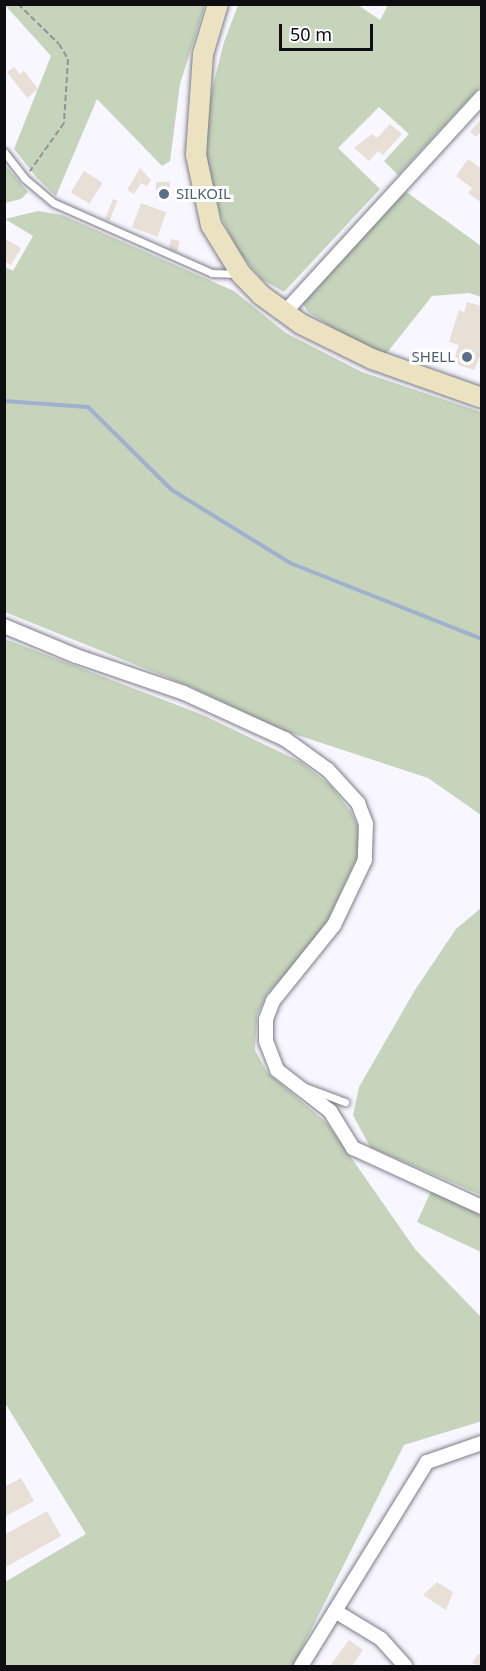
<!DOCTYPE html>
<html>
<head>
<meta charset="utf-8">
<style>
	body { margin:0 }
	#map { position:relative; width:486px; height:1671px; overflow:hidden; background:#f8f7ff; font-family:"Noto Sans",sans-serif }
	div>[style] { position:absolute }
	.green>* { inset:0; background:#c6d4bb }
	.stream>* { height:4px; margin:-2px; padding:0 2px; transform-origin:2px; border-radius:2px; background:#a0b1cd }
	.building>* { inset:0; background:#e8dfd6; transform-origin:0 0 }
	.path>* { height:2px; margin-top:-1px; transform-origin:0; background:repeating-linear-gradient(90deg,#929298 0 6px,transparent 0 9px) }
	.roads { filter:drop-shadow(0 0 2px #7d7d87) drop-shadow(0 0 2px #7d7d87) }
	.service>* { height:7px; margin:-3.5px; padding:0 3.5px; transform-origin:3.5px; border-radius:3.5px; background:#fff }
	.minor>* { height:14px; margin:-7px; padding:0 7px; transform-origin:7px; border-radius:7px; background:#fff }
	.secondary>* { height:20px; margin:-10px; padding:0 10px; transform-origin:10px; border-radius:10px; background:#eae2c0 }
	.dots>* { width:16px; height:16px; translate:-50% -50%; box-sizing:border-box; border:3px solid #fff; border-radius:50% }
	span { translate:-50% -50%; white-space:nowrap; text-align:center; line-height:1.15; -webkit-text-stroke:6px #fff; paint-order:stroke }
	.service-label { font-size:15px; color:#4e5e75 }
	.left { translate:0 -50%; text-align:left }
	.right { translate:-100% -50%; text-align:right }
	.frame { position:absolute; inset:0; border:6px solid #0e0e12; pointer-events:none }
	.scale { position:absolute; left:279px; top:24px; width:94px; height:27px; box-sizing:border-box; border:3px solid #0e0e12; border-top:0; padding-left:8px; font-size:18px; line-height:21px; white-space:nowrap; color:#0e0e12; -webkit-text-stroke:4px #fff; paint-order:stroke }
</style>
</head>
<body>
<div id="map">
	<div class="green">
		<div style="clip-path:polygon(5px 5px,205px 5px,180px 84px,170px 161px,162px 166px,97px 99px,56px 196px,37px 178px,14px 149px,51px 56px)"></div>
		<div style="clip-path:polygon(238px 5px,358px 5px,380px 20px,388px 5px,481px 5px,481px 86px,398px 175px,384px 161px,409px 134px,379px 107px,338px 148px,380px 189px,284px 292px,263px 280px,238px 252px,220px 214px,207px 167px,207px 110px,224px 42px)"></div>
		<div style="clip-path:polygon(4px 164px,28px 192px,21px 199px,5px 203px)"></div>
		<div style="clip-path:polygon(405px 191px,481px 246px,481px 297px,469px 293px,432px 296px,386px 354px,345px 336px,308px 312px,302px 303px)"></div>
		<div style="clip-path:polygon(38px 211px,62px 215px,234px 291px,286px 333px,362px 372px,481px 412px,481px 815px,428px 778px,285px 731px,191px 687px,5px 612px,5px 267px,13px 271px,33px 236px,5px 219px)"></div>
		<div style="clip-path:polygon(5px 639px,203px 715px,301px 762px,331px 786px,351px 812px,359px 830px,359px 853px,329px 918px,305px 953px,267px 994px,257px 1015px,255px 1050px,267px 1072px,327px 1123px,415px 1249px,481px 1317px,482px 1421px,404px 1445px,293px 1666px,5px 1666px,5px 1582px,86px 1534px,5px 1403px)"></div>
		<div style="clip-path:polygon(481px 908px,481px 1195px,370px 1147px,353px 1115px,359px 1087px,415px 990px,456px 929px)"></div>
		<div style="clip-path:polygon(431px 1191px,481px 1215px,481px 1252px,417px 1222px)"></div>
	</div>
	<div class="stream">
		<div style="left:4px;top:401px;width:84px;rotate:4.1deg"></div>
		<div style="left:88px;top:407px;width:118px;rotate:44.7deg"></div>
		<div style="left:172px;top:490px;width:139px;rotate:31.7deg"></div>
		<div style="left:290px;top:563px;width:206px;rotate:21.6deg"></div>
	</div>
	<div class="building">
		<div style="clip-path:polygon(14px 67px,20px 74px,24px 71px,38px 89px,27px 98px,7px 72px)"></div>
		<div style="clip-path:polygon(482px 118px,482px 131px,476px 137px,470px 132px)"></div>
		<div style="clip-path:polygon(390px 124px,402px 134px,383px 155px,378px 151px,369px 161px,354px 148px,372px 134px,377px 138px)"></div>
		<div style="clip-path:polygon(468px 159px,482px 169px,482px 203px,468px 193px,472px 188px,456px 176px)"></div>
		<div style="clip-path:polygon(140px 168px,151px 180px,147px 186px,141px 183px,134px 194px,127px 190px)"></div>
		<div style="left:84px;top:171px;width:22px;height:25px;rotate:32deg"></div>
		<div style="left:156px;top:182px;width:14px;height:17px"></div>
		<div style="left:113px;top:199px;width:5px;height:22px;rotate:22deg"></div>
		<div style="left:141px;top:203px;width:27px;height:26px;rotate:20deg"></div>
		<div style="clip-path:polygon(4px 238px,21px 248px,11px 265px,4px 261px)"></div>
		<div style="left:171px;top:239px;width:9px;height:11px;rotate:13deg"></div>
		<div style="clip-path:polygon(467px 302px,482px 306px,482px 352px,474px 370px,453px 363px,459px 345px,449px 342px,459px 310px,464px 312px)"></div>
		<div style="clip-path:polygon(21px 1478px,34px 1501px,4px 1517px,4px 1487px)"></div>
		<div style="clip-path:polygon(47px 1511px,61px 1536px,4px 1568px,4px 1535px)"></div>
		<div style="clip-path:polygon(437px 1582px,453px 1592px,446px 1610px,423px 1595px)"></div>
		<div style="clip-path:polygon(349px 1640px,363px 1650px,352px 1666px,330px 1666px)"></div>
		<div style="clip-path:polygon(478px 1654px,482px 1656px,482px 1666px,472px 1663px)"></div>
	</div>
	<div class="path">
		<div style="left:18px;top:4px;width:57px;rotate:44.3deg"></div>
		<div style="left:59px;top:44px;width:17px;rotate:59deg"></div>
		<div style="left:68px;top:59px;width:64px;rotate:93.6deg"></div>
		<div style="left:64px;top:123px;width:59px;rotate:125.3deg"></div>
	</div>
	<div class="roads">
		<div class="service">
			<div style="left:4px;top:152px;width:33px;rotate:52deg"></div>
			<div style="left:24px;top:178px;width:39px;rotate:40deg"></div>
			<div style="left:54px;top:203px;width:173px;rotate:23.9deg"></div>
			<div style="left:212px;top:273px;width:26px;rotate:2deg"></div>
			<div style="left:305px;top:1087px;width:43px;rotate:20.6deg"></div>
		</div>
		<div class="minor">
			<div style="left:284px;top:313px;width:293px;rotate:-47.5deg"></div>
			<div style="left:4px;top:626px;width:78px;rotate:22.6deg"></div>
			<div style="left:76px;top:656px;width:114px;rotate:18.9deg"></div>
			<div style="left:184px;top:693px;width:111px;rotate:24.5deg"></div>
			<div style="left:285px;top:739px;width:53px;rotate:35.8deg"></div>
			<div style="left:328px;top:770px;width:45px;rotate:47.7deg"></div>
			<div style="left:358px;top:803px;width:22px;rotate:69deg"></div>
			<div style="left:366px;top:824px;width:36px;rotate:92deg"></div>
			<div style="left:365px;top:860px;width:72px;rotate:115.5deg"></div>
			<div style="left:334px;top:925px;width:97px;rotate:128.8deg"></div>
			<div style="left:273px;top:1001px;width:19px;rotate:111deg"></div>
			<div style="left:266px;top:1019px;width:22px;rotate:90deg"></div>
			<div style="left:266px;top:1041px;width:31px;rotate:69deg"></div>
			<div style="left:277px;top:1070px;width:67px;rotate:37.7deg"></div>
			<div style="left:330px;top:1111px;width:44px;rotate:58.1deg"></div>
			<div style="left:353px;top:1148px;width:142px;rotate:24.6deg"></div>
			<div style="left:335px;top:1611px;width:54px;rotate:31.3deg"></div>
			<div style="left:381px;top:1639px;width:36px;rotate:48deg"></div>
			<div style="left:301px;top:1666px;width:240px;rotate:-58.3deg"></div>
			<div style="left:427px;top:1462px;width:58px;rotate:-19.1deg"></div>
		</div>
		<div class="secondary">
			<div style="left:218px;top:4px;width:52px;rotate:106.7deg"></div>
			<div style="left:203px;top:54px;width:101px;rotate:94deg"></div>
			<div style="left:196px;top:155px;width:72px;rotate:77.9deg"></div>
			<div style="left:211px;top:225px;width:57px;rotate:58.5deg"></div>
			<div style="left:241px;top:274px;width:29px;rotate:46deg"></div>
			<div style="left:261px;top:295px;width:49px;rotate:35.9deg"></div>
			<div style="left:301px;top:324px;width:79px;rotate:26.2deg"></div>
			<div style="left:372px;top:359px;width:117px;rotate:19.5deg"></div>
		</div>
	</div>
	<div class="dots">
		<div style="left:164px;top:194px;background:#5c6f8a"></div>
		<div style="left:467px;top:357px;background:#5c6f8a"></div>
	</div>
	<div class="service-label">
		<span class="left" style="left:176px;top:194px">SILKOIL</span>
		<span class="right" style="left:455px;top:357px">SHELL</span>
	</div>
	<div class="frame"></div>
	<div class="scale">50 m</div>
</div>
</body>
</html>
